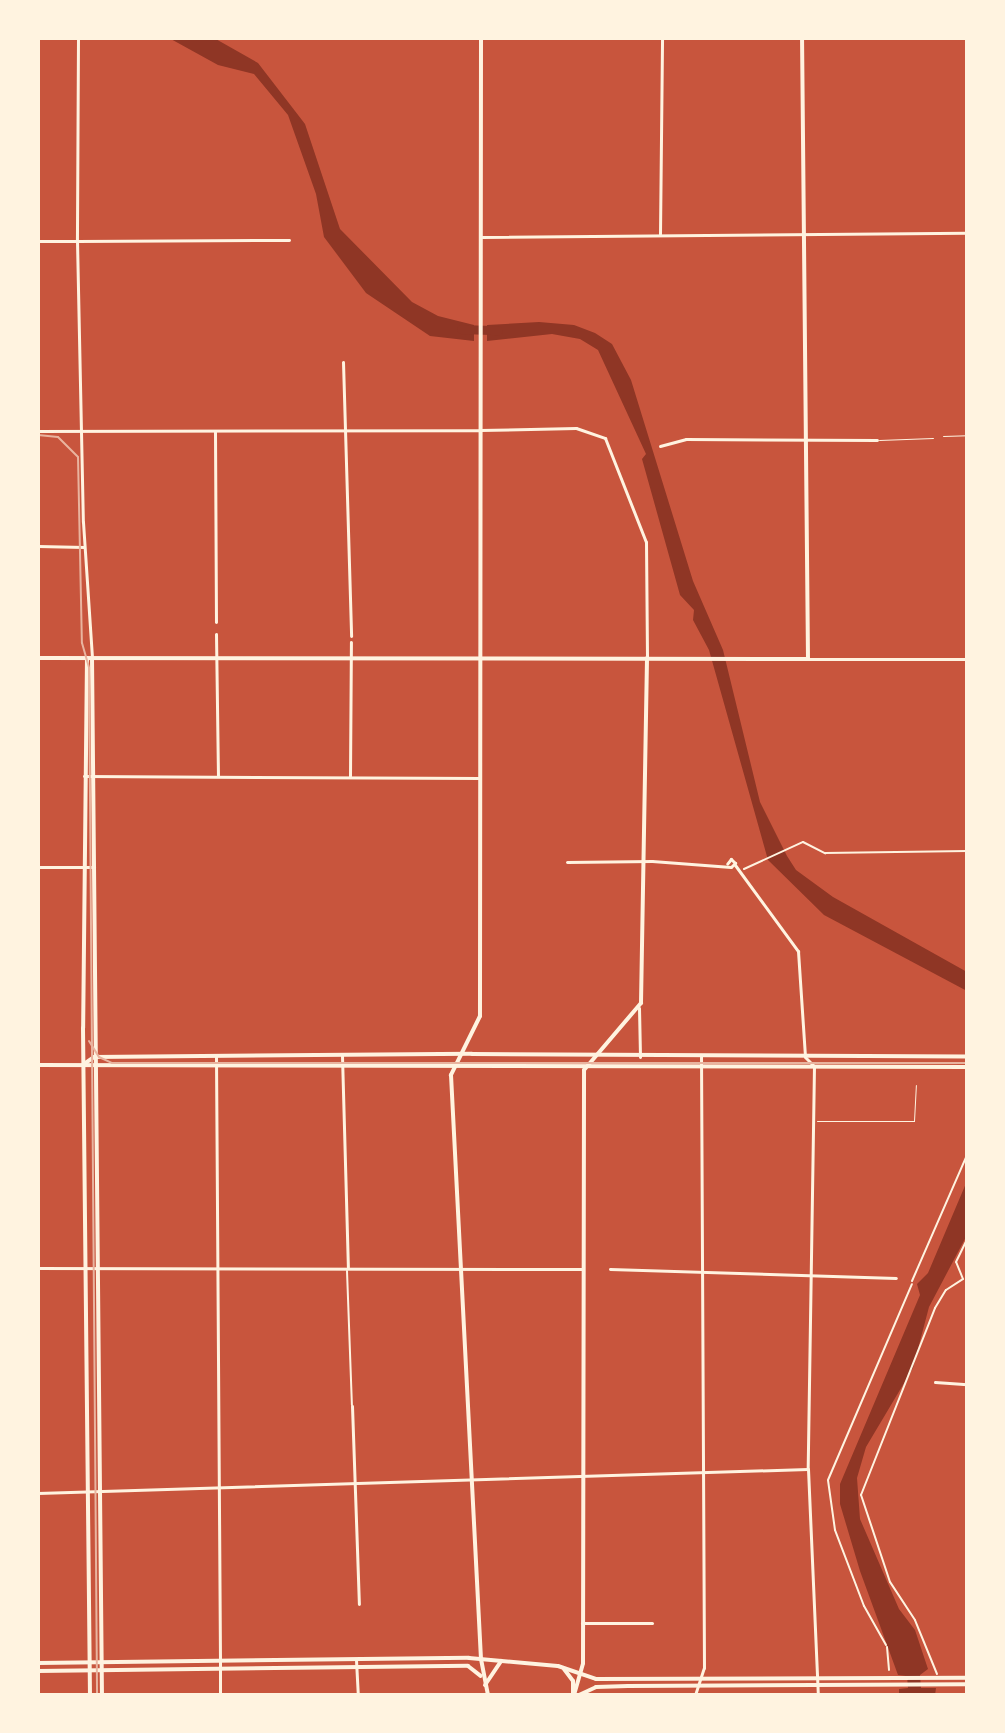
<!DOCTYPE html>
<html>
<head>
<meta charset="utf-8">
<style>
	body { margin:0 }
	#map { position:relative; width:1005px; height:1733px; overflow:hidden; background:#c8553d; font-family:"PT Sans",sans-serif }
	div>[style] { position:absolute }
	.water>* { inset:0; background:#8f3625 }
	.river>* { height:9px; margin:-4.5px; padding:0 4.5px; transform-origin:4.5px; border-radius:4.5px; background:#8f3625 }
	.service>* { height:1px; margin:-0.5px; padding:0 0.5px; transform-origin:0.5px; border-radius:0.5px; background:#fff3e0 }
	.pedestrian>* { height:2px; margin:-1px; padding:0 1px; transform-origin:1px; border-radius:1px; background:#fff3e0 }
	.minor>* { height:3px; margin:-1.5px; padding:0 1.5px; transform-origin:1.5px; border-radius:1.5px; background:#fff3e0 }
	.tertiary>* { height:3px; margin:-1.5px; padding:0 1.5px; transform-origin:1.5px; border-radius:1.5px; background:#fff3e0 }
	.secondary>* { height:4px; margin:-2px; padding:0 2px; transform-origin:2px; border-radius:2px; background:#fff3e0 }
	.tram>* { height:2px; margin:-1px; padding:0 1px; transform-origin:1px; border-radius:1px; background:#e9b49f }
	span { translate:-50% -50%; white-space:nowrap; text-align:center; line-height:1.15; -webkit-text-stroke:8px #fff3e0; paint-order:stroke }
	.frame { position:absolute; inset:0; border:40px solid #fff3e0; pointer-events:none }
</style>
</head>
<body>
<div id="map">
	<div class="water">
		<div style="clip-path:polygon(169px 38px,214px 38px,258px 63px,305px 124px,340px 229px,412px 302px,438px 316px,474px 325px,474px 341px,430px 336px,366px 293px,324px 237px,316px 194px,288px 115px,254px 74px,218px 65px)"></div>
		<div style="clip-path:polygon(539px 322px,574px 325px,595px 333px,612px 344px,631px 380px,693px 581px,723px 650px,760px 802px,787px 856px,796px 870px,833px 897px,967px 972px,967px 991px,824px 915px,768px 860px,709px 650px,693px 620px,694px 610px,680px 595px,642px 459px,646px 454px,598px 350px,580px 339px,552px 334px,487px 341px,487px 325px)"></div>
		<div style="clip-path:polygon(967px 1181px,967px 1235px,929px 1307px,913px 1368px,866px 1447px,857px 1478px,860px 1519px,899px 1609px,915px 1630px,928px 1669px,920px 1675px,921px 1688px,936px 1688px,935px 1695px,899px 1695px,899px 1689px,908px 1688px,907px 1676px,898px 1675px,860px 1571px,840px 1504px,840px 1484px,920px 1295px,917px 1284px,928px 1273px)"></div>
	</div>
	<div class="river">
		<div style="left:461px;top:329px;width:37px;rotate:2deg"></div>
	</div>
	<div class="service">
		<div style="left:943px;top:436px;width:24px;rotate:-2deg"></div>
		<div style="left:879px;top:440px;width:54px;rotate:-2.1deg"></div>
		<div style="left:817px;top:1121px;width:97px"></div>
		<div style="left:914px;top:1121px;width:36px;rotate:-87deg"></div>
	</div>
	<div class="pedestrian">
		<div style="left:744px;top:869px;width:65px;rotate:-24.6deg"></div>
		<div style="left:803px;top:842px;width:25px;rotate:27deg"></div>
		<div style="left:825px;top:853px;width:142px;rotate:-0.8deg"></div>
		<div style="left:347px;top:1271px;width:134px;rotate:87.9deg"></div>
		<div style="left:912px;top:1281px;width:137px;rotate:-66.4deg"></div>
		<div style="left:886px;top:1645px;width:45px;rotate:-119.4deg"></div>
		<div style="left:864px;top:1606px;width:81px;rotate:-110.9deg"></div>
		<div style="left:835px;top:1530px;width:50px;rotate:-98deg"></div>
		<div style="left:828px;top:1480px;width:213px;rotate:-66.8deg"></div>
		<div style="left:887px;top:1647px;width:23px;rotate:85deg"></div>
		<div style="left:937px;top:1674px;width:58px;rotate:-112.2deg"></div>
		<div style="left:915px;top:1620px;width:45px;rotate:-123.3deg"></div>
		<div style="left:890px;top:1582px;width:92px;rotate:-108.4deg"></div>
		<div style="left:861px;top:1495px;width:201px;rotate:-68.4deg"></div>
		<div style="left:935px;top:1308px;width:21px;rotate:-59deg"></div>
		<div style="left:946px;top:1290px;width:20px;rotate:-33deg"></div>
		<div style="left:963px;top:1279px;width:18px;rotate:-112deg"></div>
		<div style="left:956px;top:1262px;width:25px;rotate:-64deg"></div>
	</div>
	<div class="minor">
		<div style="left:78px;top:38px;width:203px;rotate:90.3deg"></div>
		<div style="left:77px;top:241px;width:212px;rotate:-0.3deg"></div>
		<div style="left:660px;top:234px;width:196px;rotate:-89.4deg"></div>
		<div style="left:343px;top:362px;width:274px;rotate:88.3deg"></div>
		<div style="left:480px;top:430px;width:96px;rotate:-1.2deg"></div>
		<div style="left:576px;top:428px;width:31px;rotate:19deg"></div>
		<div style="left:605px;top:438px;width:112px;rotate:68.5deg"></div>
		<div style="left:646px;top:542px;width:116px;rotate:89.5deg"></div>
		<div style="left:215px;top:432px;width:190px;rotate:89.7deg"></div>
		<div style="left:660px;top:446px;width:27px;rotate:-15deg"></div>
		<div style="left:686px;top:439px;width:191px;rotate:0.3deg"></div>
		<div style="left:38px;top:546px;width:46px;rotate:1.2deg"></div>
		<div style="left:216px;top:634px;width:142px;rotate:89.2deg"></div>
		<div style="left:84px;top:776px;width:396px;rotate:0.3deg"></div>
		<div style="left:350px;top:776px;width:134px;rotate:-89.6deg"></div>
		<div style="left:567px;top:862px;width:85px;rotate:-0.7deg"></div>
		<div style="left:652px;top:861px;width:79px;rotate:4.3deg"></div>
		<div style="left:731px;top:867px;width:6px;rotate:-45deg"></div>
		<div style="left:735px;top:863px;width:6px;rotate:-135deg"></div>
		<div style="left:731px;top:859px;width:6px;rotate:129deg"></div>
		<div style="left:735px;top:865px;width:107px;rotate:53.8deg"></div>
		<div style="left:798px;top:951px;width:106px;rotate:86.2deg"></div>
		<div style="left:805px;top:1057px;width:13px;rotate:45deg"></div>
		<div style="left:814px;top:1066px;width:403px;rotate:90.9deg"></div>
		<div style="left:808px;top:1469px;width:226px;rotate:87.5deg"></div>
		<div style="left:38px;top:867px;width:56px"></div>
		<div style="left:639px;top:1008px;width:49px;rotate:88.8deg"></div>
		<div style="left:342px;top:1056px;width:211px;rotate:88.4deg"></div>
		<div style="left:216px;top:1057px;width:604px;rotate:89.62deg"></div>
		<div style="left:38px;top:1268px;width:545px;rotate:0.11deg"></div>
		<div style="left:610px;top:1269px;width:286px;rotate:1.8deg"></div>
		<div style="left:935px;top:1382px;width:32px;rotate:4deg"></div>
		<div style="left:352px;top:1406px;width:198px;rotate:88deg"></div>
		<div style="left:38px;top:1493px;width:770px;rotate:-1.79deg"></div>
		<div style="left:582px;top:1623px;width:70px"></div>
		<div style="left:356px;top:1660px;width:35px;rotate:87deg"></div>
		<div style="left:695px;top:1695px;width:28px;rotate:-72deg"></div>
		<div style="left:704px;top:1668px;width:611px;rotate:-90.28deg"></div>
	</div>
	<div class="tertiary">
		<div style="left:481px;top:237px;width:486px;rotate:-0.5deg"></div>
		<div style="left:38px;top:241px;width:39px"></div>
		<div style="left:77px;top:241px;width:281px;rotate:88.8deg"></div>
		<div style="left:83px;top:522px;width:135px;rotate:86.2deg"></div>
		<div style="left:38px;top:431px;width:442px;rotate:-0.1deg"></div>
		<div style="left:808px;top:659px;width:159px"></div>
		<div style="left:220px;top:1661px;width:34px;rotate:90deg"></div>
	</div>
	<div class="secondary">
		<div style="left:481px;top:38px;width:978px;rotate:90.06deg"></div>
		<div style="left:480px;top:1016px;width:66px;rotate:116.2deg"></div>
		<div style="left:451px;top:1075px;width:585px;rotate:87.06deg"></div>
		<div style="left:481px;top:1659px;width:37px;rotate:79deg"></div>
		<div style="left:38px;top:658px;width:770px;rotate:0.07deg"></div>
		<div style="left:808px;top:659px;width:621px;rotate:-90.55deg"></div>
		<div style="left:87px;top:658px;width:370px;rotate:90.6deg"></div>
		<div style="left:83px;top:1028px;width:667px;rotate:89.4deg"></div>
		<div style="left:92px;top:658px;width:1037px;rotate:89.45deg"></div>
		<div style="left:84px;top:1064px;width:12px;rotate:-35deg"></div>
		<div style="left:94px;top:1057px;width:378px;rotate:-0.5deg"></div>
		<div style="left:472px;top:1054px;width:495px;rotate:0.3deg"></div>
		<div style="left:38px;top:1065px;width:929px;rotate:0.12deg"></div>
		<div style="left:38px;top:1663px;width:431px;rotate:-0.7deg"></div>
		<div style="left:469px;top:1658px;width:89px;rotate:5.1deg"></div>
		<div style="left:558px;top:1666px;width:40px;rotate:18.9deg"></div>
		<div style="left:596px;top:1679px;width:371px;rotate:-0.2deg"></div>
		<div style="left:564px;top:1669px;width:15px;rotate:53deg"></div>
		<div style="left:573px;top:1681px;width:14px;rotate:90deg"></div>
		<div style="left:38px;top:1671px;width:430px;rotate:-0.7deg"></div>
		<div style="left:468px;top:1666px;width:16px;rotate:38deg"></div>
		<div style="left:485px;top:1685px;width:29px;rotate:-56deg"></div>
		<div style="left:574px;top:1695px;width:33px;rotate:-74deg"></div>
		<div style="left:583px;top:1663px;width:593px;rotate:-89.9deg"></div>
		<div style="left:584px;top:1070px;width:88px;rotate:-49.6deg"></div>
		<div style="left:641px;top:1003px;width:345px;rotate:-89deg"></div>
		<div style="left:579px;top:1695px;width:19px;rotate:-25deg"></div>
		<div style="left:596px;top:1687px;width:32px;rotate:-2deg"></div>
		<div style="left:628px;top:1686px;width:339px;rotate:-0.3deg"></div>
	</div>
	<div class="tram">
		<div style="left:38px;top:435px;width:20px;rotate:6deg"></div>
		<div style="left:58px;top:437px;width:28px;rotate:45deg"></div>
		<div style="left:78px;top:457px;width:186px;rotate:88.8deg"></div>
		<div style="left:82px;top:643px;width:26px;rotate:74deg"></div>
		<div style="left:89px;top:668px;width:1027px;rotate:89.55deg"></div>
		<div style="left:89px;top:1041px;width:19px;rotate:58deg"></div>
		<div style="left:99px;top:1057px;width:14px;rotate:25deg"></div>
		<div style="left:112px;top:1063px;width:855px"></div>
	</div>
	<div class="frame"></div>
</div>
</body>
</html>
